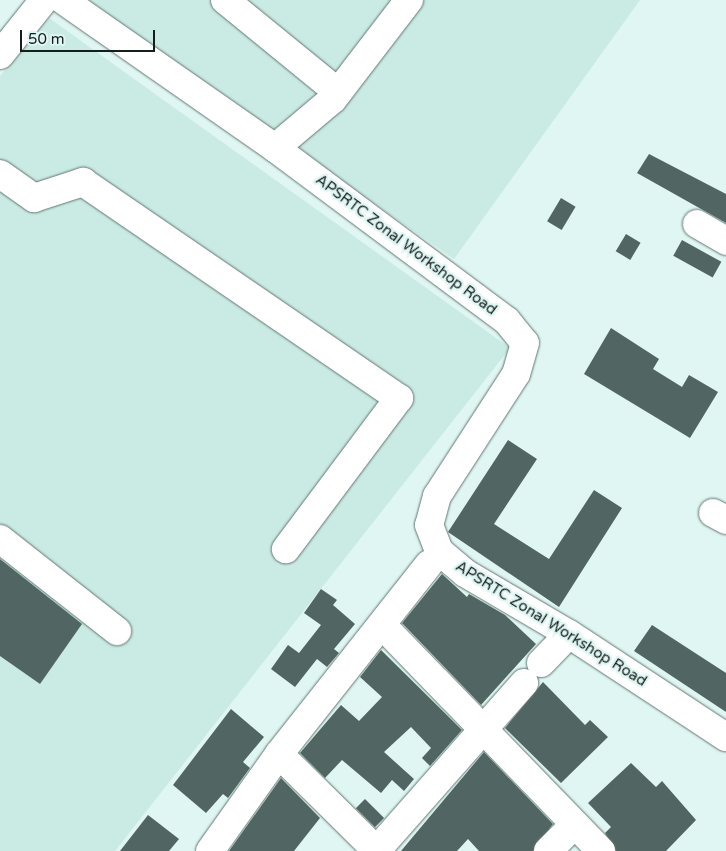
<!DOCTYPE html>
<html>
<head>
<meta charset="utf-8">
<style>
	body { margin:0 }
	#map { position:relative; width:726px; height:851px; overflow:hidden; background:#dff6f2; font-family:"Varela Round",sans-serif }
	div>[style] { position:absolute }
	.built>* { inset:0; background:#caeae4 }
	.building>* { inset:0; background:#516662; transform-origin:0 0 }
	.roads { filter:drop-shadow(0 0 1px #627672) drop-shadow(0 0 1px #627672) }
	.minor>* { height:28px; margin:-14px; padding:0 14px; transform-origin:14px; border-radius:14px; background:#fff }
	span { translate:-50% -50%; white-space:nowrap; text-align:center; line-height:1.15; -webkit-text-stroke:5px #dff6f2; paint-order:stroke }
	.street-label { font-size:15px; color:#161e1d }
	.scale { position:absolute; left:20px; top:30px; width:135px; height:22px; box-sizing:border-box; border:2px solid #161e1d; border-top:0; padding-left:6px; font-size:15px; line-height:18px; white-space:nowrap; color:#161e1d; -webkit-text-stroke:4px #dff6f2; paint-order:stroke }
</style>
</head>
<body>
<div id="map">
	<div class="built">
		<div style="clip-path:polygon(81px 0,640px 0,454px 259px)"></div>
		<div style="clip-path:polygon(49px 18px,510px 348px,115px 851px,0 851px,0 76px)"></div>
	</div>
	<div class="building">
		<div style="clip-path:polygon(649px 154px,726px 194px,726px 223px,637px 173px)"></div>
		<div style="left:561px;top:198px;width:17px;height:27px;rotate:31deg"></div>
		<div style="left:626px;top:234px;width:17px;height:20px;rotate:31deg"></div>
		<div style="left:682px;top:240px;width:45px;height:18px;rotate:29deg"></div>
		<div style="clip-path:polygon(611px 328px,659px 359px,653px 369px,682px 387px,689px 375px,718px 392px,690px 438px,584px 374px)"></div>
		<div style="clip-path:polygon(508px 440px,537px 459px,494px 524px,549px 559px,594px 490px,622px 508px,559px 607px,448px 532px)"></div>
		<div style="clip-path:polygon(0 559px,82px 624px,40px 684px,0 656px)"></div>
		<div style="clip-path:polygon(442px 574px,467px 597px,469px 594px,505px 615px,536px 644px,481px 705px,402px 623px)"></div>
		<div style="clip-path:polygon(321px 589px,337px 600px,333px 605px,355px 624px,334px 649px,339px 653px,327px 667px,317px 659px,295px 687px,271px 669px,288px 645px,299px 653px,321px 625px,304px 613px)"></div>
		<div style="clip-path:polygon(652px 625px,726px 673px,726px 712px,634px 651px)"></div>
		<div style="clip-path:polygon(381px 650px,462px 730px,430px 766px,422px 758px,431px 748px,411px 727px,384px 752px,414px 779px,404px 791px,392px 780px,381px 793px,342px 760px,325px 778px,300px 753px,341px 705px,359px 721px,382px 697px,360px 677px)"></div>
		<div style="clip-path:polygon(543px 682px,585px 725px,590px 720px,608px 737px,561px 783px,505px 728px)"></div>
		<div style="clip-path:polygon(231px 709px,264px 737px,243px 762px,250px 768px,228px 798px,223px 794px,206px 813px,173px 785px)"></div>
		<div style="clip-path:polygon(484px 752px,553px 824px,533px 851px,479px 851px,468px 839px,457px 851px,401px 851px)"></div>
		<div style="clip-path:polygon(631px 763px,656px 787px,662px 781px,696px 820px,666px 851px,616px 851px,605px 833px,611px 827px,588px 803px)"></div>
		<div style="clip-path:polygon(281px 778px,320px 818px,294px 851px,229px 851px)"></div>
		<div style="left:365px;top:799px;width:27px;height:13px;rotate:45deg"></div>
		<div style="clip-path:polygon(148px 815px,179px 839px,169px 851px,120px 851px)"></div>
	</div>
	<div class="roads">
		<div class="minor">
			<div style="left:63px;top:0;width:259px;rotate:34.9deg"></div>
			<div style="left:275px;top:148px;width:289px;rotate:36.7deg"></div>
			<div style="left:507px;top:321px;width:28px;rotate:51deg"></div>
			<div style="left:525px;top:343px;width:32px;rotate:106deg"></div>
			<div style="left:516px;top:374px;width:145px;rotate:122.9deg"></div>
			<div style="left:437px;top:496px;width:30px;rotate:105deg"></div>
			<div style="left:429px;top:525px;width:28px;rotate:69deg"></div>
			<div style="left:439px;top:551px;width:34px;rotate:40deg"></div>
			<div style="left:465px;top:573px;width:121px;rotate:30.4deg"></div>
			<div style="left:569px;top:634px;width:188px;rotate:33.3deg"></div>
			<div style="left:225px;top:0;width:146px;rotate:39.2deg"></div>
			<div style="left:0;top:55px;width:70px;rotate:-51.3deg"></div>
			<div style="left:275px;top:148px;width:76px;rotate:-40.2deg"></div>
			<div style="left:333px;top:99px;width:125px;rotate:-52.5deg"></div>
			<div style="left:0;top:174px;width:42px;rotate:35.2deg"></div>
			<div style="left:34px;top:198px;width:52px;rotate:-18.1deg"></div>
			<div style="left:83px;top:182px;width:383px;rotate:34.4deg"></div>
			<div style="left:399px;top:398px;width:189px;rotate:126.8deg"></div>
			<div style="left:697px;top:224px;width:34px;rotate:30deg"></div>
			<div style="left:713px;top:513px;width:15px;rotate:28deg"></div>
			<div style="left:0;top:539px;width:149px;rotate:38.2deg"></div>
			<div style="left:382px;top:625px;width:315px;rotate:45.9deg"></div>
			<div style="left:541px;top:663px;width:40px;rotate:-46deg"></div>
			<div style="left:279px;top:754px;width:138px;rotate:44.7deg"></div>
			<div style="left:210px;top:851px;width:119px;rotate:-54.6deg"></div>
			<div style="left:279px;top:754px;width:242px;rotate:-51.7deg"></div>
			<div style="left:376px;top:851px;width:224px;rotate:-48.6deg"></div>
			<div style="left:548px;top:851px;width:38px;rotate:-45deg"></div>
		</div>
	</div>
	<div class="street-label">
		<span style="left:406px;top:245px;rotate:37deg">APSRTC Zonal Workshop Road</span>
		<span style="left:551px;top:624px;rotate:32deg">APSRTC Zonal Workshop Road</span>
	</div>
	<div class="scale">50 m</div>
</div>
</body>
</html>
